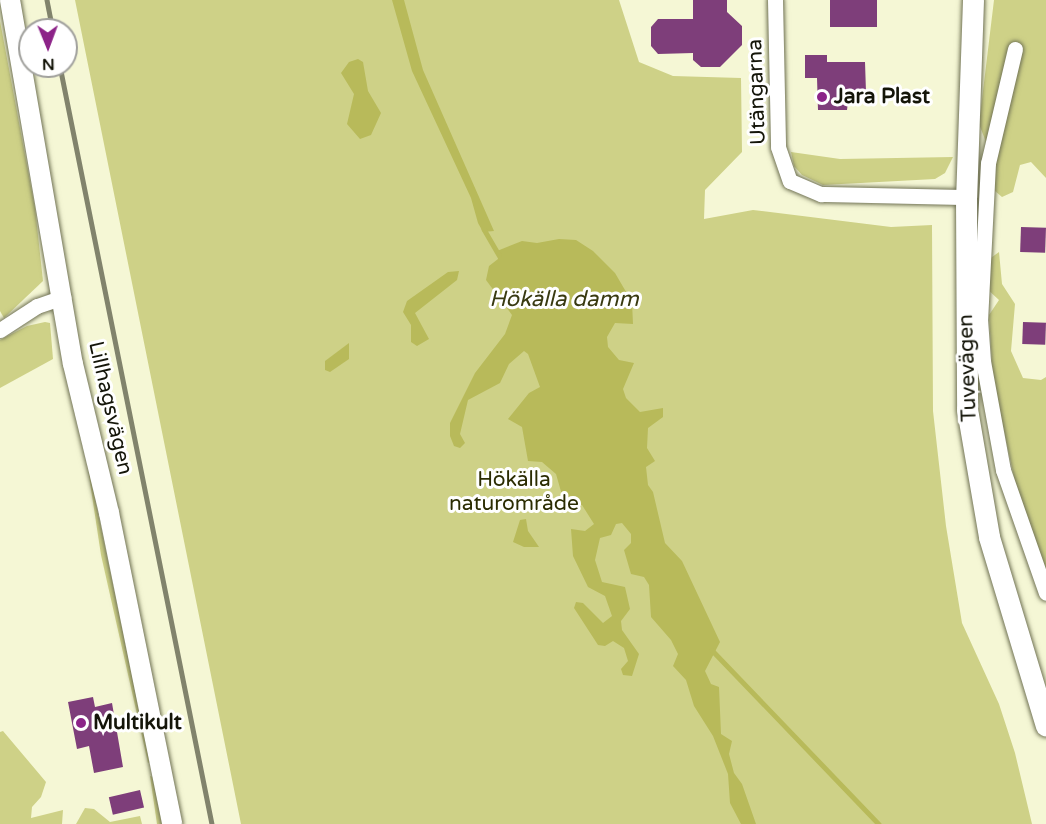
<!DOCTYPE html>
<html>
<head>
<meta charset="utf-8">
<style>
	body { margin:0 }
	#map { position:relative; width:1046px; height:824px; overflow:hidden; background:#f5f7d5; font-family:"Varela Round",sans-serif }
	div>[style] { position:absolute }
	.green>* { inset:0; background:#ced187 }
	.water>* { inset:0; background:#b8ba5a }
	.stream>* { height:4.5px; margin:-2.25px; padding:0 2.25px; transform-origin:2.25px; border-radius:2.25px; background:#b8ba5a }
	.building>* { inset:0; background:#7e3e7a; transform-origin:0 0 }
	.roads { filter:drop-shadow(0 0 2px #717355) drop-shadow(0 0 2px #717355) }
	.minor>* { height:15px; margin:-7.5px; padding:0 7.5px; transform-origin:7.5px; border-radius:7.5px; background:#fff }
	.tertiary>* { height:20px; margin:-10px; padding:0 10px; transform-origin:10px; border-radius:10px; background:#fff }
	.secondary>* { height:21px; margin:-10.5px; padding:0 10.5px; transform-origin:10.5px; border-radius:10.5px; background:#fff }
	.rail>* { height:4.5px; margin:-2.25px; padding:0 2.25px; transform-origin:2.25px; border-radius:2.25px; background:#81836c }
	.dots>* { width:16px; height:16px; translate:-50% -50%; box-sizing:border-box; border:3px solid #fff; border-radius:50% }
	span { translate:-50% -50%; white-space:nowrap; text-align:center; line-height:1.15; -webkit-text-stroke:6px #fff; paint-order:stroke }
	.street-label { font-size:21px; color:#141509 }
	.poi-label { font-size:21px; color:#141509; font-weight:700 }
	.left { translate:0 -50%; text-align:left }
	.park-label { font-size:21px; color:#2b2c02 }
	.water-label { font-size:22px; color:#393a11; font-style:italic }
	.north { position:absolute; left:18px; top:18px; width:60px; height:60px; box-sizing:border-box; background:#fff; border:2px solid #a1a19d; border-radius:50%; rotate:179deg; font-size:16px; font-weight:700; line-height:24px; text-align:center; color:#141509 }
	.north::after { content:''; display:block; margin:auto; width:21px; height:27px; background:#8c2388; clip-path:polygon(50% 0,100% 100%,50% 72%,0 100%) }
</style>
</head>
<body>
<div id="map">
	<div class="green">
		<div style="clip-path:polygon(75px 0,619px 0,639px 62px,673px 76px,741px 78px,742px 152px,705px 190px,704px 219px,753px 210px,891px 227px,932px 225px,933px 411px,946px 526px,962px 623px,999px 704px,1015px 753px,1032px 824px,241px 824px)"></div>
		<div style="clip-path:polygon(994px 0,1046px 0,1046px 178px,1031px 162px,1020px 165px,1013px 192px,1002px 197px,995px 191px,993px 160px,979px 124px)"></div>
		<div style="clip-path:polygon(0 21px,35px 208px,43px 281px,4px 318px,0 311px)"></div>
		<div style="clip-path:polygon(791px 152px,840px 159px,953px 157px,945px 173px,935px 179px,823px 185px,802px 175px,794px 166px)"></div>
		<div style="clip-path:polygon(999px 252px,1002px 284px,1015px 304px,1011px 351px,1023px 378px,1041px 380px,1046px 377px,1046px 574px,1021px 509px,993px 380px,989px 315px,999px 300px,986px 288px,988px 260px)"></div>
		<div style="clip-path:polygon(45px 322px,50px 323px,53px 359px,0 388px,0 340px,27px 326px)"></div>
		<div style="clip-path:polygon(86px 456px,150px 762px,148px 763px,101px 555px)"></div>
		<div style="clip-path:polygon(3px 731px,46px 782px,41px 797px,32px 807px,31px 818px,63px 810px,62px 824px,0 824px,0 732px)"></div>
		<div style="clip-path:polygon(150px 776px,153px 777px,163px 824px,157px 824px)"></div>
		<div style="clip-path:polygon(85px 808px,94px 809px,110px 822px,140px 816px,142px 824px,76px 824px)"></div>
	</div>
	<div class="water">
		<div style="clip-path:polygon(392px 0,404px 0,423px 70px,494px 231px,483px 232px,478px 223px,471px 198px,412px 71px)"></div>
		<div style="clip-path:polygon(358px 59px,363px 62px,368px 91px,381px 113px,371px 135px,360px 139px,347px 124px,354px 94px,341px 73px,349px 62px)"></div>
		<div style="clip-path:polygon(559px 239px,576px 240px,593px 251px,615px 273px,632px 302px,633px 324px,615px 323px,607px 337px,608px 347px,619px 360px,634px 363px,623px 389px,626px 398px,640px 412px,663px 408px,663px 417px,648px 428px,647px 448px,655px 461px,646px 467px,648px 485px,653px 492px,665px 543px,682px 561px,720px 642px,705px 671px,711px 684px,719px 687px,721px 734px,732px 741px,729px 754px,734px 773px,742px 784px,756px 824px,741px 824px,730px 803px,728px 774px,713px 736px,694px 706px,686px 680px,673px 666px,678px 654px,671px 640px,651px 617px,649px 585px,644px 577px,631px 574px,624px 550px,631px 543px,631px 534px,622px 523px,616px 524px,611px 535px,600px 538px,595px 560px,602px 582px,625px 587px,630px 609px,621px 621px,622px 630px,639px 654px,632px 676px,623px 675px,621px 669px,628px 661px,624px 648px,613px 641px,605px 646px,598px 645px,574px 608px,576px 602px,583px 603px,603px 623px,612px 616px,605px 596px,588px 587px,573px 556px,571px 529px,585px 531px,594px 524px,582px 505px,564px 502px,556px 474px,542px 462px,528px 461px,522px 427px,508px 419px,529px 393px,540px 387px,528px 354px,524px 351px,509px 364px,500px 383px,468px 400px,460px 434px,465px 443px,460px 448px,454px 446px,450px 436px,450px 423px,475px 373px,505px 334px,512px 315px,486px 280px,489px 266px,498px 259px,497px 251px,522px 241px,537px 243px)"></div>
		<div style="clip-path:polygon(459px 271px,457px 280px,415px 313px,429px 339px,417px 346px,411px 342px,411px 325px,403px 312px,407px 301px,448px 272px)"></div>
		<div style="clip-path:polygon(349px 343px,349px 359px,330px 372px,325px 370px,325px 361px)"></div>
		<div style="clip-path:polygon(526px 519px,528px 531px,539px 547px,524px 547px,513px 542px,520px 520px)"></div>
	</div>
	<div class="stream">
		<div style="left:484px;top:229px;width:30px;rotate:60deg"></div>
		<div style="left:712px;top:650px;width:241px;rotate:46.2deg"></div>
	</div>
	<div class="building">
		<div style="clip-path:polygon(693px 0,727px 0,727px 12px,742px 26px,742px 45px,720px 67px,701px 67px,693px 60px,693px 53px,658px 54px,651px 46px,651px 27px,658px 19px,693px 19px)"></div>
		<div style="left:830px;top:0;width:47px;height:27px"></div>
		<div style="clip-path:polygon(805px 55px,827px 55px,827px 62px,865px 62px,866px 92px,859px 92px,848px 102px,847px 110px,818px 110px,817px 78px,805px 78px)"></div>
		<div style="left:1021px;top:227px;width:25px;height:25px;rotate:2deg"></div>
		<div style="left:1023px;top:322px;width:23px;height:22px;rotate:2deg"></div>
		<div style="clip-path:polygon(93px 697px,95px 707px,112px 703px,123px 767px,94px 773px,89px 746px,77px 749px,68px 702px)"></div>
		<div style="left:140px;top:790px;width:18px;height:32px;rotate:77deg"></div>
	</div>
	<div class="roads">
		<div class="minor">
			<div style="left:775px;top:0;width:147px;rotate:88.8deg"></div>
			<div style="left:778px;top:147px;width:36px;rotate:71deg"></div>
			<div style="left:790px;top:181px;width:34px;rotate:23deg"></div>
			<div style="left:821px;top:194px;width:145px;rotate:1.2deg"></div>
			<div style="left:1015px;top:49px;width:117px;rotate:103.3deg"></div>
			<div style="left:988px;top:163px;width:156px;rotate:92.9deg"></div>
			<div style="left:980px;top:319px;width:42px;rotate:85.9deg"></div>
			<div style="left:983px;top:361px;width:111px;rotate:79.6deg"></div>
			<div style="left:1003px;top:470px;width:130px;rotate:70.7deg"></div>
			<div style="left:0;top:330px;width:44px;rotate:-33deg"></div>
			<div style="left:37px;top:306px;width:28px;rotate:-19deg"></div>
		</div>
		<div class="tertiary">
			<div style="left:10px;top:0;width:369px;rotate:80.2deg"></div>
			<div style="left:73px;top:364px;width:153px;rotate:76.4deg"></div>
			<div style="left:109px;top:513px;width:317px;rotate:78.5deg"></div>
		</div>
		<div class="secondary">
			<div style="left:973px;top:0;width:197px;rotate:92deg"></div>
			<div style="left:966px;top:197px;width:212px;rotate:89.7deg"></div>
			<div style="left:967px;top:409px;width:130px;rotate:80.2deg"></div>
			<div style="left:989px;top:537px;width:197px;rotate:73.2deg"></div>
		</div>
	</div>
	<div class="rail">
		<div style="left:47px;top:0;width:31px;rotate:79deg"></div>
		<div style="left:60px;top:66px;width:773px;rotate:78.66deg"></div>
	</div>
	<div class="dots">
		<div style="left:822px;top:97px;background:#8c2388"></div>
		<div style="left:81px;top:723px;background:#8c2388"></div>
	</div>
	<div class="street-label">
		<span style="left:757px;top:92px;rotate:-92deg">Utängarna</span>
		<span style="left:968px;top:368px;rotate:-92deg">Tuvevägen</span>
		<span style="left:110px;top:408px;rotate:77deg">Lillhagsvägen</span>
	</div>
	<div class="poi-label">
		<span class="left" style="left:834px;top:97px">Jara Plast</span>
		<span class="left" style="left:93px;top:723px">Multikult</span>
	</div>
	<div class="park-label">
		<span style="left:514px;top:492px">Hökälla<br>naturområde</span>
	</div>
	<div class="water-label">
		<span style="left:564px;top:300px">Hökälla damm</span>
	</div>
	<div class="north">N</div>
</div>
</body>
</html>
